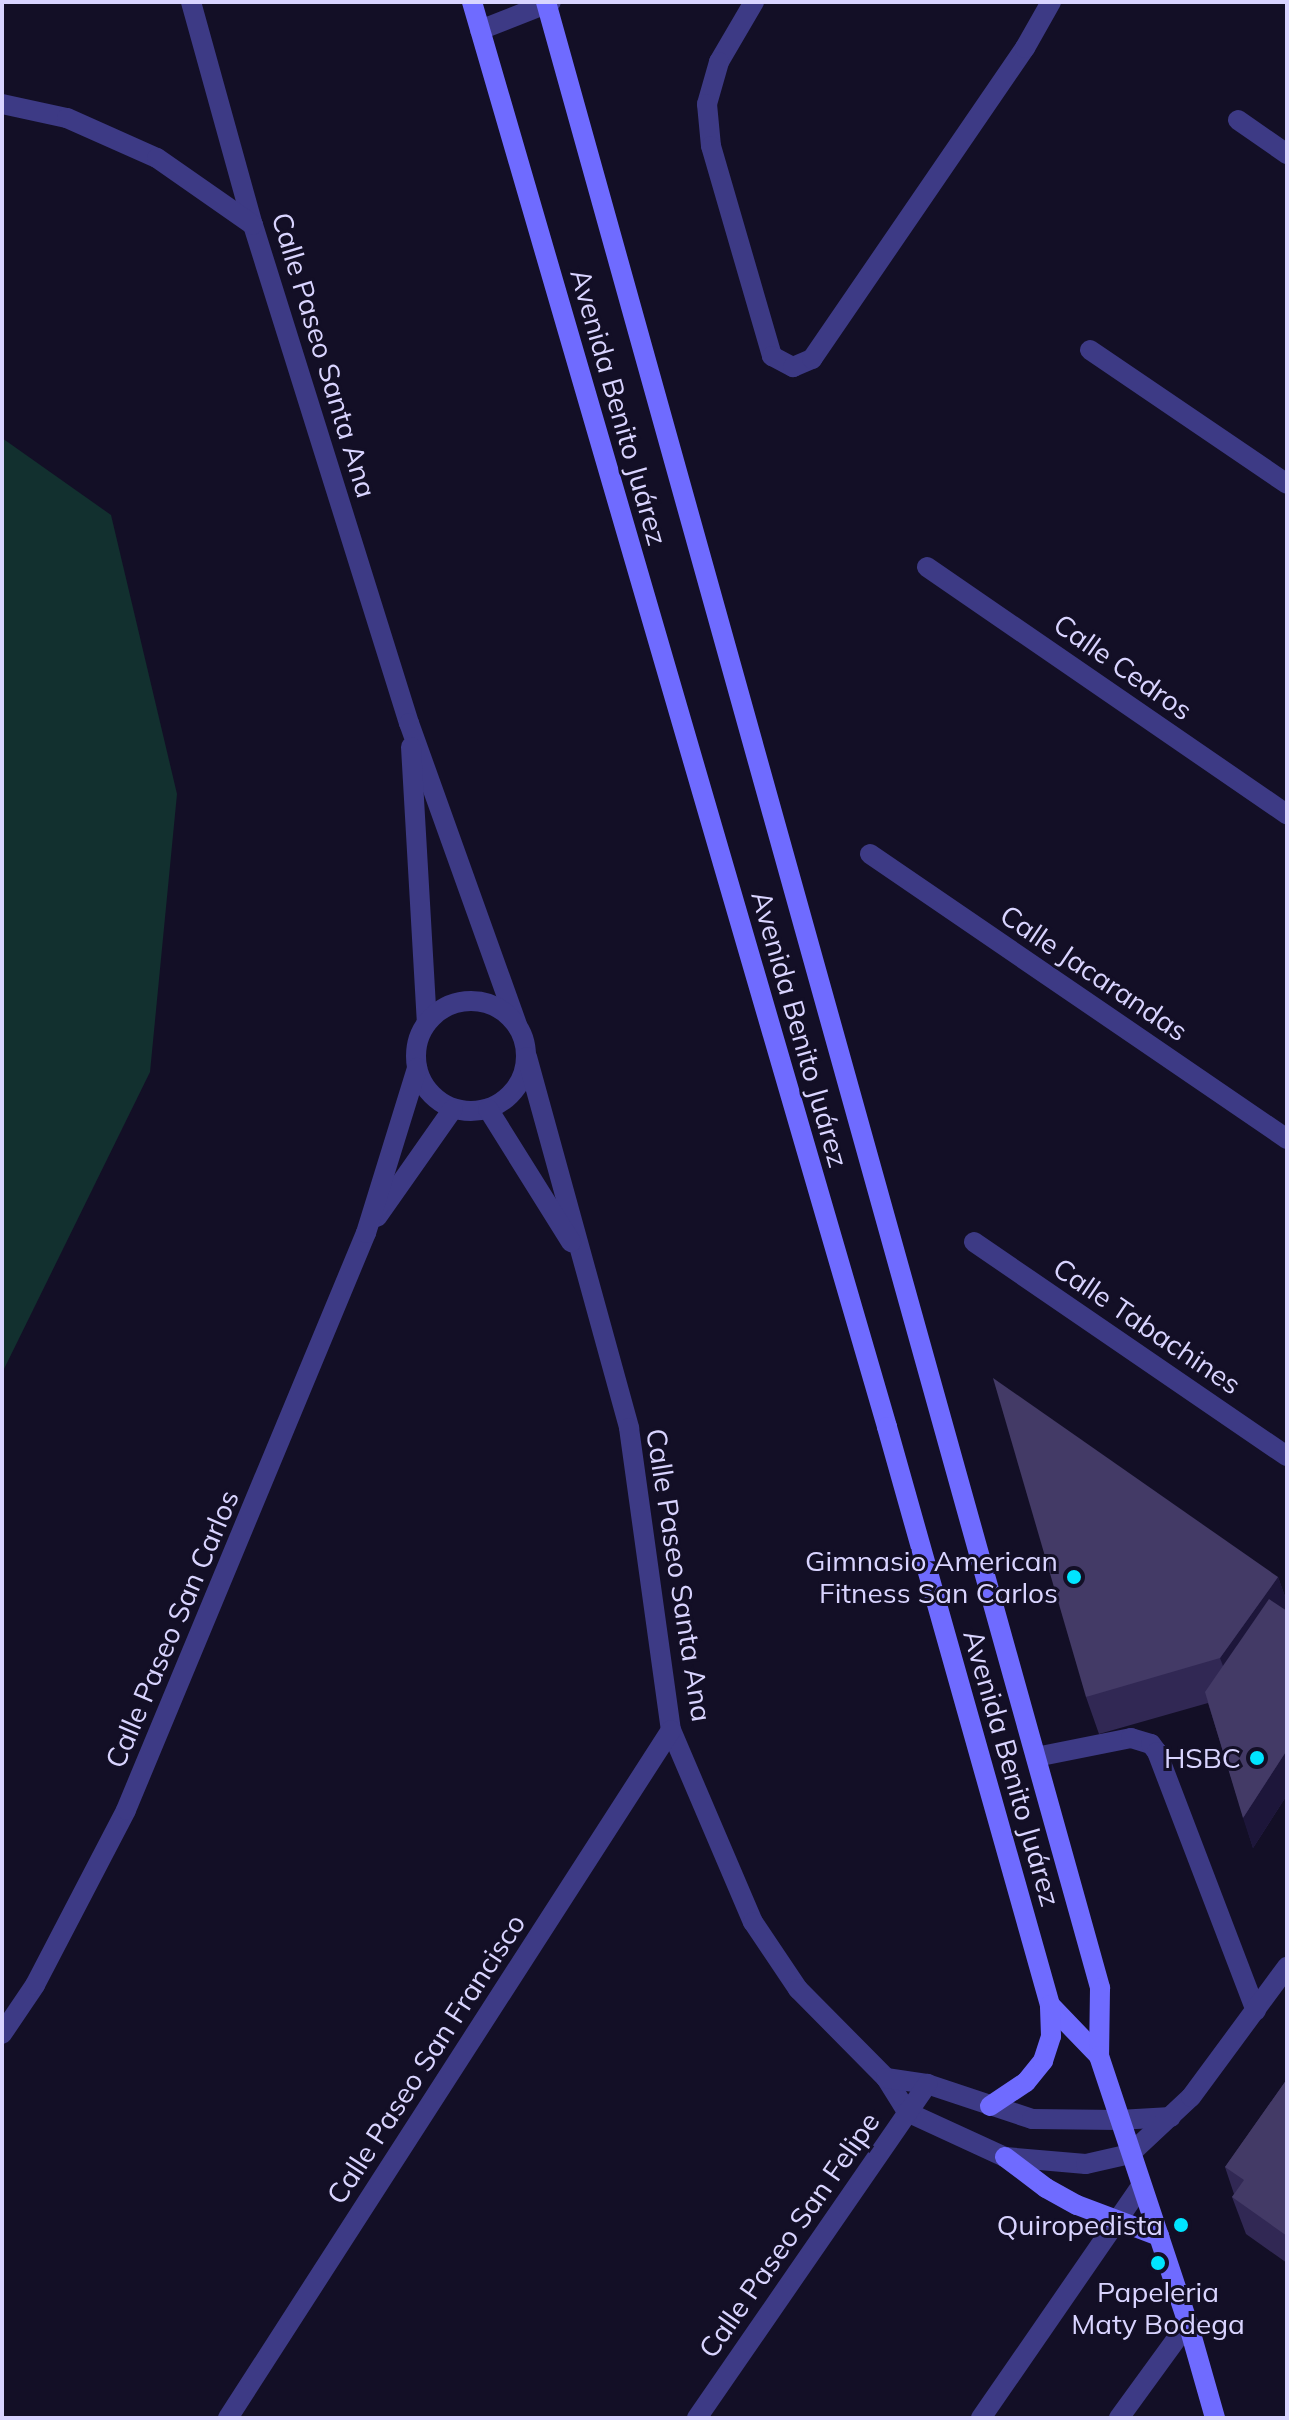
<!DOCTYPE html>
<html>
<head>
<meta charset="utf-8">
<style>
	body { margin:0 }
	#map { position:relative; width:1289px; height:2420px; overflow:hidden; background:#130f26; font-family:Mulish,sans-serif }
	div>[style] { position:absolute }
	.green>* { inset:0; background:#12302f }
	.service>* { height:20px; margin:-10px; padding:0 10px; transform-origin:10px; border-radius:10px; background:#3d3a85 }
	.minor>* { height:20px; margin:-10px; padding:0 10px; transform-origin:10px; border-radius:10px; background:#3d3a85 }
	.minor>.ring { margin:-10px; padding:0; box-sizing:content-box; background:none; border:20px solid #3d3a85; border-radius:50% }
	.tertiary>* { height:20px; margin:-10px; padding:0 10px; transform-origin:10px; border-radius:10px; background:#3d3a85 }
	.secondary>* { height:20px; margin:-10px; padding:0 10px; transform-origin:10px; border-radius:10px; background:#6f6bff }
	.wall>* { inset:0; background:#312854 }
	.shaded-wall>* { inset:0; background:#1d163a }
	.building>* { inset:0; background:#433a66 }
	.dots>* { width:22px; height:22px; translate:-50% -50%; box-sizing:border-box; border:4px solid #130f26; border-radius:50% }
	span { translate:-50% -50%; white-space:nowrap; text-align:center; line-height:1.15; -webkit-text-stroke:6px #130f26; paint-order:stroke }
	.street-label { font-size:28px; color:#d9d4ff }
	.poi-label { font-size:28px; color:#d9d4ff }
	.right { translate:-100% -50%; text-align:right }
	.frame { position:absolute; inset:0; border:4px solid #d9d4ff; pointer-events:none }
</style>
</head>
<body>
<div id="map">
	<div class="green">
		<div style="clip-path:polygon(2px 438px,111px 515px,177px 794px,150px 1072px,2px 1373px)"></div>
	</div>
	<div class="service">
		<div style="left:1036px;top:1757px;width:97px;rotate:-11.3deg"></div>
		<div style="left:1131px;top:1738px;width:21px;rotate:17deg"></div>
		<div style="left:1151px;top:1744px;width:10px;rotate:53deg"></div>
		<div style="left:1157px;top:1752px;width:277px;rotate:69.1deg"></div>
	</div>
	<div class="minor">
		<div style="left:191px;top:2px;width:231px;rotate:74.5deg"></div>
		<div style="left:253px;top:225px;width:522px;rotate:72.61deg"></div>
		<div style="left:409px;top:723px;width:320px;rotate:70.3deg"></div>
		<div style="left:754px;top:2px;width:69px;rotate:120.3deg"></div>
		<div style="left:719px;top:62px;width:44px;rotate:105.9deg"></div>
		<div style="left:707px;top:104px;width:42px;rotate:84.6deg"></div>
		<div style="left:711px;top:146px;width:219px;rotate:73.8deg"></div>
		<div style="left:772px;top:356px;width:24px;rotate:28deg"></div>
		<div style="left:793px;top:367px;width:21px;rotate:-23deg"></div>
		<div style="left:812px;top:359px;width:377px;rotate:-55.6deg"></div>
		<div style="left:1025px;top:48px;width:53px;rotate:-60.5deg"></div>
		<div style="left:480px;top:30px;width:76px;rotate:-21.5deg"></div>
		<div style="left:2px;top:104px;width:66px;rotate:12.2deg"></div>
		<div style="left:67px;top:118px;width:98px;rotate:24deg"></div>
		<div style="left:157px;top:158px;width:117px;rotate:34.9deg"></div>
		<div style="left:1238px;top:120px;width:60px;rotate:34.8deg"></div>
		<div style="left:1090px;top:350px;width:238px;rotate:34.2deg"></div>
		<div style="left:927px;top:567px;width:437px;rotate:34.5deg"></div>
		<div style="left:411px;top:747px;width:275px;rotate:86.7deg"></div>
		<div style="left:870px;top:854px;width:505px;rotate:34.35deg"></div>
		<div class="ring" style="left:416px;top:1001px;width:90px;height:90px"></div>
		<div style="left:527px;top:1057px;width:385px;rotate:74.6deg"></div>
		<div style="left:629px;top:1428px;width:305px;rotate:82.1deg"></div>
		<div style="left:671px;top:1730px;width:209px;rotate:66.9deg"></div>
		<div style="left:753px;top:1922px;width:81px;rotate:56.1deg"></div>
		<div style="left:798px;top:1989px;width:125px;rotate:45.3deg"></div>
		<div style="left:886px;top:2078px;width:40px;rotate:58deg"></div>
		<div style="left:907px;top:2112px;width:108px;rotate:24.7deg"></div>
		<div style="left:1005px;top:2157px;width:81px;rotate:4.9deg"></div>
		<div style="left:1086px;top:2164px;width:45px;rotate:-12.8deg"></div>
		<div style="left:488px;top:1109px;width:157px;rotate:58deg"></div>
		<div style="left:377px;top:1217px;width:132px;rotate:-54.9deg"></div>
		<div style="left:974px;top:1242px;width:379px;rotate:34.4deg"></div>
		<div style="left:2px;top:2034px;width:59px;rotate:-56deg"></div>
		<div style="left:35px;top:1985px;width:197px;rotate:-62.5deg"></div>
		<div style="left:126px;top:1810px;width:625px;rotate:-67.42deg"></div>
		<div style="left:366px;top:1233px;width:173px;rotate:-72.8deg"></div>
		<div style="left:886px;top:2078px;width:41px;rotate:8.3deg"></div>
		<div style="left:927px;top:2084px;width:111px;rotate:18.4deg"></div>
		<div style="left:1032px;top:2119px;width:87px;rotate:0.7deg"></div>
		<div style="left:228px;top:2418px;width:818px;rotate:-57.22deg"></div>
		<div style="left:697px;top:2418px;width:406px;rotate:-55.4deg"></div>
		<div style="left:981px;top:2418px;width:282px;rotate:-55.4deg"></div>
		<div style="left:1119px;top:2418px;width:117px;rotate:-54deg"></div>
	</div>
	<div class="tertiary">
		<div style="left:1119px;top:2120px;width:52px;rotate:-3.3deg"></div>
		<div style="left:1130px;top:2154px;width:83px;rotate:-43.1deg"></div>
		<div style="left:1191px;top:2097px;width:162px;rotate:-53.6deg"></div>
	</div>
	<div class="secondary">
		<div style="left:472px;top:2px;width:1484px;rotate:73.76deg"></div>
		<div style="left:887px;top:1427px;width:601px;rotate:74.25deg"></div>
		<div style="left:1050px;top:2005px;width:71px;rotate:46.1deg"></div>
		<div style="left:546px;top:2px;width:2062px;rotate:74.41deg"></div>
		<div style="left:1100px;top:1988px;width:68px;rotate:90.8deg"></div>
		<div style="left:1099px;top:2056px;width:281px;rotate:71.6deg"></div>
		<div style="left:1188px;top:2323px;width:99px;rotate:74.1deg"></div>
		<div style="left:990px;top:2106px;width:43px;rotate:-33.7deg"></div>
		<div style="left:1026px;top:2082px;width:27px;rotate:-51deg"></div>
		<div style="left:1043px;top:2061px;width:26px;rotate:-72deg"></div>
		<div style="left:1051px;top:2036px;width:31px;rotate:-92deg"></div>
		<div style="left:1005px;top:2157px;width:51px;rotate:37.1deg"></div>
		<div style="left:1046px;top:2188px;width:35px;rotate:29deg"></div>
		<div style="left:1077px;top:2205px;width:88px;rotate:20.7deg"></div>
	</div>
	<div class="wall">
		<div style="clip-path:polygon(1278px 1577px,1287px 1602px,1287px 1795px,1253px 1848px,1208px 1703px,1099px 1734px,1086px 1697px)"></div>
		<div style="clip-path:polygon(1287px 2079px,1287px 2263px,1246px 2234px,1232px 2197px,1234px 2194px,1225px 2167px)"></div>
	</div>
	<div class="shaded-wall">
		<div style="clip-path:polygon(1278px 1577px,1287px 1602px,1287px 1619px,1234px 1695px,1220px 1658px)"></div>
		<div style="clip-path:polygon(1287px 1750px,1287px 1795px,1253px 1848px,1243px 1818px)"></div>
	</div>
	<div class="building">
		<div style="clip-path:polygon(993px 1378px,1278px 1577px,1220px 1658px,1086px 1697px)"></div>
		<div style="clip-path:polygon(1269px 1599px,1287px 1611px,1287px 1750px,1243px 1818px,1205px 1692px)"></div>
		<div style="clip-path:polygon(1287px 2079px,1287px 2236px,1232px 2197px,1244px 2180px,1225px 2167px)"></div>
	</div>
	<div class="dots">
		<div style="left:1074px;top:1577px;background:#00e5ff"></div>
		<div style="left:1257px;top:1758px;background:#00e5ff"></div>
		<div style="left:1181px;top:2225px;background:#00e5ff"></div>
		<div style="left:1158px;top:2263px;background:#00e5ff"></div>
	</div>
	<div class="street-label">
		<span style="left:324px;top:355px;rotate:73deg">Calle Paseo Santa Ana</span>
		<span style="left:619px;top:407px;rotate:74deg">Avenida Benito Juárez</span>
		<span style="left:1123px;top:667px;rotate:35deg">Calle Cedros</span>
		<span style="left:1094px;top:973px;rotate:34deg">Calle Jacarandas</span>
		<span style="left:800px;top:1029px;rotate:74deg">Avenida Benito Juárez</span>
		<span style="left:1147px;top:1326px;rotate:34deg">Calle Tabachines</span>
		<span style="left:679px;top:1575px;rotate:81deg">Calle Paseo Santa Ana</span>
		<span style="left:172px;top:1629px;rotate:-67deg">Calle Paseo San Carlos</span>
		<span style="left:1012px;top:1768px;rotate:74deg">Avenida Benito Juárez</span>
		<span style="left:426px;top:2059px;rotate:-57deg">Calle Paseo San Francisco</span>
		<span style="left:789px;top:2235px;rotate:-55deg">Calle Paseo San Felipe</span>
	</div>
	<div class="poi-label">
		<span class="right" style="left:1058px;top:1577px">Gimnasio American<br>Fitness San Carlos</span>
		<span class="right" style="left:1241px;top:1758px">HSBC</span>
		<span class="right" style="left:1163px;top:2225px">Quiropedista</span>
		<span style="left:1158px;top:2308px">Papeleria<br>Maty Bodega</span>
	</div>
	<div class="frame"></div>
</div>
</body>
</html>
